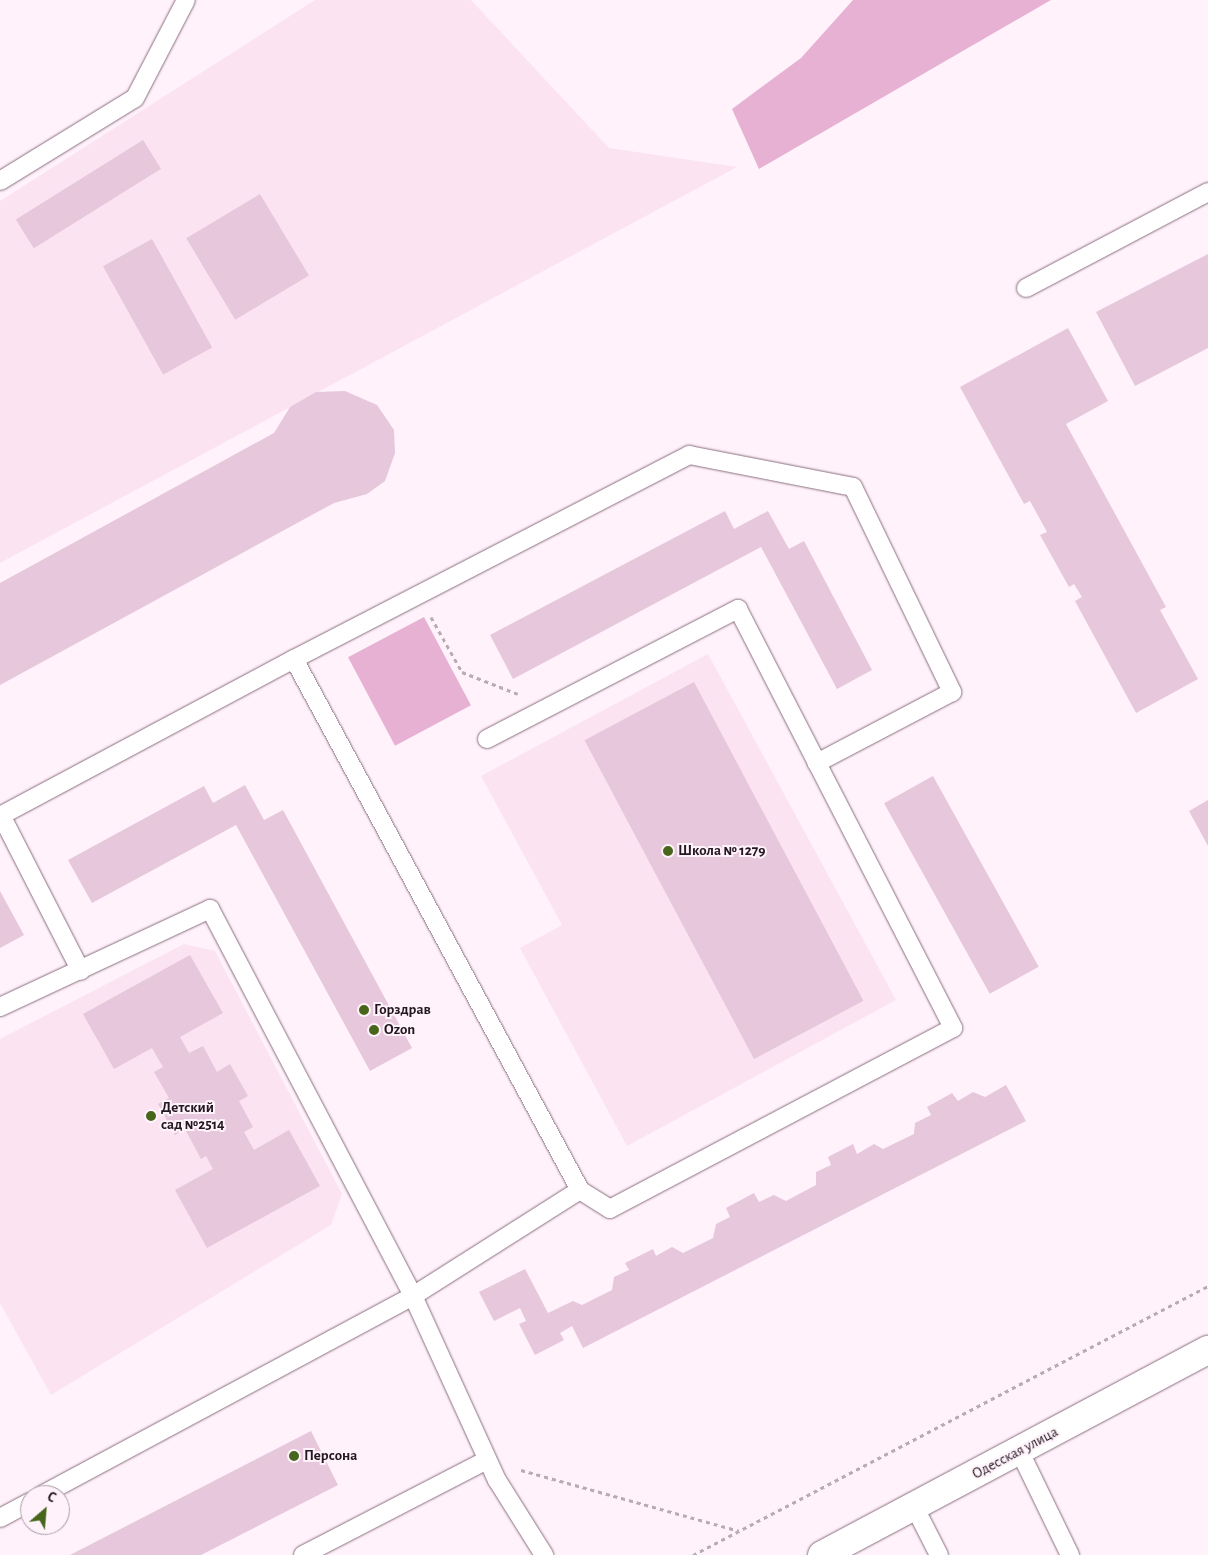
<!DOCTYPE html>
<html>
<head>
<meta charset="utf-8">
<style>
	body { margin:0 }
	#map { position:relative; width:1208px; height:1555px; overflow:hidden; background:#fff2fa; font-family:"Alegreya Sans",sans-serif }
	div>[style] { position:absolute }
	.built>* { inset:0; background:#fbe3f2 }
	.green>* { inset:0; background:#e6b1d3; transform-origin:0 0 }
	.building>* { inset:0; background:#e6c7db; transform-origin:0 0 }
	.path>* { height:3px; margin-top:-1.5px; transform-origin:0; background:repeating-linear-gradient(90deg,#b8acb4 0 4px,transparent 0 8px) }
	.roads { filter:drop-shadow(0 0 1px #8a6e80) drop-shadow(0 0 1px #8a6e80) }
	.service>* { height:18px; margin:-9px; padding:0 9px; transform-origin:9px; border-radius:9px; background:#fff }
	.minor>* { height:28px; margin:-14px; padding:0 14px; transform-origin:14px; border-radius:14px; background:#fff }
	.dots>* { width:14px; height:14px; translate:-50% -50%; box-sizing:border-box; border:2px solid #fff2fa; border-radius:50% }
	span { translate:-50% -50%; white-space:nowrap; text-align:center; line-height:1.15; -webkit-text-stroke:4px #fff2fa; paint-order:stroke }
	.poi-label { font-size:15px; color:#231820; font-weight:700 }
	.left { translate:0 -50%; text-align:left }
	.street-label { font-size:15px; color:#231820 }
	.north { position:absolute; left:20px; top:1485px; width:50px; height:50px; box-sizing:border-box; background:#fff2fa; border:1px solid #a79ba3; border-radius:50%; rotate:27deg; font-size:14px; font-weight:700; line-height:20px; text-align:center; color:#231820 }
	.north::after { content:''; display:block; margin:auto; width:18px; height:22px; background:#47661b; clip-path:polygon(50% 0,100% 100%,50% 72%,0 100%) }
</style>
</head>
<body>
<div id="map">
	<div class="built">
		<div style="clip-path:polygon(315px 0,471px 0,609px 148px,737px 167px,0 563px,0 201px)"></div>
		<div style="clip-path:polygon(708px 654px,896px 1000px,627px 1146px,520px 948px,562px 925px,481px 776px)"></div>
		<div style="clip-path:polygon(184px 944px,215px 951px,342px 1194px,331px 1225px,51px 1395px,0 1303px,0 1039px)"></div>
	</div>
	<div class="green">
		<div style="clip-path:polygon(853px 0,1051px 0,759px 169px,732px 109px,801px 58px)"></div>
		<div style="left:424px;top:617px;width:100px;height:86px;rotate:62deg"></div>
	</div>
	<div class="building">
		<div style="left:143px;top:140px;width:34px;height:150px;rotate:58deg"></div>
		<div style="left:260px;top:194px;width:95px;height:86px;rotate:59deg"></div>
		<div style="left:152px;top:239px;width:124px;height:56px;rotate:61deg"></div>
		<div style="clip-path:polygon(1208px 254px,1208px 348px,1135px 386px,1096px 312px)"></div>
		<div style="clip-path:polygon(1068px 328px,1108px 401px,1066px 424px,1166px 607px,1160px 610px,1198px 679px,1136px 713px,1075px 601px,1082px 597px,1074px 584px,1069px 587px,1040px 535px,1047px 532px,1030px 501px,1024px 504px,960px 387px)"></div>
		<div style="clip-path:polygon(345px 391px,377px 405px,394px 430px,395px 453px,385px 481px,367px 494px,334px 503px,0 685px,0 583px,274px 433px,290px 407px,316px 392px)"></div>
		<div style="clip-path:polygon(725px 511px,734px 529px,768px 511px,789px 549px,804px 541px,872px 670px,837px 689px,761px 547px,513px 679px,490px 635px)"></div>
		<div style="left:694px;top:682px;width:361px;height:124px;rotate:62deg"></div>
		<div style="left:933px;top:776px;width:218px;height:56px;rotate:61deg"></div>
		<div style="clip-path:polygon(245px 785px,264px 820px,283px 810px,412px 1048px,370px 1071px,236px 825px,92px 903px,68px 860px,204px 786px,213px 803px)"></div>
		<div style="clip-path:polygon(1208px 800px,1208px 846px,1189px 811px)"></div>
		<div style="clip-path:polygon(0 891px,24px 935px,0 948px)"></div>
		<div style="clip-path:polygon(190px 955px,223px 1013px,180px 1037px,189px 1053px,203px 1046px,217px 1072px,230px 1064px,248px 1096px,239px 1101px,253px 1127px,244px 1132px,254px 1150px,289px 1130px,320px 1186px,207px 1248px,175px 1190px,213px 1169px,206px 1156px,201px 1159px,185px 1129px,175px 1135px,158px 1104px,169px 1098px,154px 1072px,163px 1067px,152px 1048px,114px 1069px,83px 1014px)"></div>
		<div style="clip-path:polygon(1006px 1085px,1026px 1121px,583px 1348px,572px 1326px,560px 1333px,564px 1340px,535px 1355px,519px 1324px,526px 1321px,520px 1308px,494px 1321px,479px 1292px,525px 1269px,548px 1313px,573px 1301px,582px 1305px,612px 1290px,614px 1277px,629px 1270px,625px 1263px,653px 1249px,656px 1256px,672px 1247px,683px 1253px,713px 1238px,716px 1224px,730px 1217px,726px 1208px,754px 1193px,759px 1202px,774px 1195px,786px 1201px,816px 1185px,816px 1172px,831px 1165px,828px 1157px,853px 1144px,857px 1154px,874px 1144px,883px 1149px,914px 1134px,915px 1123px,931px 1115px,927px 1107px,952px 1093px,958px 1101px,973px 1092px,985px 1097px)"></div>
		<div style="clip-path:polygon(311px 1431px,338px 1485px,201px 1555px,70px 1555px)"></div>
	</div>
	<div class="path">
		<div style="left:431px;top:617px;width:63px;rotate:60.6deg"></div>
		<div style="left:462px;top:672px;width:60px;rotate:21.4deg"></div>
		<div style="left:521px;top:1470px;width:226px;rotate:15.6deg"></div>
		<div style="left:693px;top:1555px;width:581px;rotate:-27.58deg"></div>
	</div>
	<div class="roads">
		<div class="service">
			<div style="left:0;top:181px;width:158px;rotate:-31.6deg"></div>
			<div style="left:135px;top:98px;width:110px;rotate:-62.5deg"></div>
			<div style="left:1026px;top:288px;width:206px;rotate:-27.8deg"></div>
			<div style="left:294px;top:659px;width:603px;rotate:61.69deg"></div>
			<div style="left:487px;top:739px;width:283px;rotate:-27.4deg"></div>
			<div style="left:738px;top:609px;width:173px;rotate:62.8deg"></div>
			<div style="left:1px;top:815px;width:175px;rotate:62.9deg"></div>
			<div style="left:0;top:816px;width:333px;rotate:-28.1deg"></div>
			<div style="left:294px;top:659px;width:445px;rotate:-27.3deg"></div>
			<div style="left:689px;top:455px;width:167px;rotate:11deg"></div>
			<div style="left:853px;top:487px;width:228px;rotate:64.2deg"></div>
			<div style="left:952px;top:692px;width:153px;rotate:152.3deg"></div>
			<div style="left:817px;top:763px;width:298px;rotate:62.8deg"></div>
			<div style="left:953px;top:1028px;width:388px;rotate:152.2deg"></div>
			<div style="left:610px;top:1209px;width:36px;rotate:-148deg"></div>
			<div style="left:580px;top:1190px;width:198px;rotate:147.6deg"></div>
			<div style="left:413px;top:1296px;width:421px;rotate:151.8deg"></div>
			<div style="left:0;top:1007px;width:232px;rotate:-25deg"></div>
			<div style="left:210px;top:909px;width:437px;rotate:62.3deg"></div>
			<div style="left:413px;top:1296px;width:202px;rotate:65.5deg"></div>
			<div style="left:497px;top:1480px;width:89px;rotate:57.9deg"></div>
			<div style="left:1019px;top:1450px;width:117px;rotate:64.1deg"></div>
			<div style="left:914px;top:1506px;width:55px;rotate:63deg"></div>
			<div style="left:0;top:1518px;width:34px;rotate:-28deg"></div>
			<div style="left:303px;top:1555px;width:207px;rotate:-27.3deg"></div>
		</div>
		<div class="minor">
			<div style="left:822px;top:1555px;width:437px;rotate:-28deg"></div>
		</div>
	</div>
	<div class="dots">
		<div style="left:668px;top:851px;background:#47661b"></div>
		<div style="left:364px;top:1010px;background:#47661b"></div>
		<div style="left:374px;top:1030px;background:#47661b"></div>
		<div style="left:151px;top:1116px;background:#47661b"></div>
		<div style="left:294px;top:1456px;background:#47661b"></div>
	</div>
	<div class="poi-label">
		<span class="left" style="left:678px;top:851px">Школа № 1279</span>
		<span class="left" style="left:374px;top:1010px">Горздрав</span>
		<span class="left" style="left:384px;top:1030px">Ozon</span>
		<span class="left" style="left:161px;top:1116px">Детский<br>сад №2514</span>
		<span class="left" style="left:304px;top:1456px">Персона</span>
	</div>
	<div class="street-label">
		<span style="left:1015px;top:1453px;rotate:-28deg">Одесская улица</span>
	</div>
	<div class="north">С</div>
</div>
</body>
</html>
